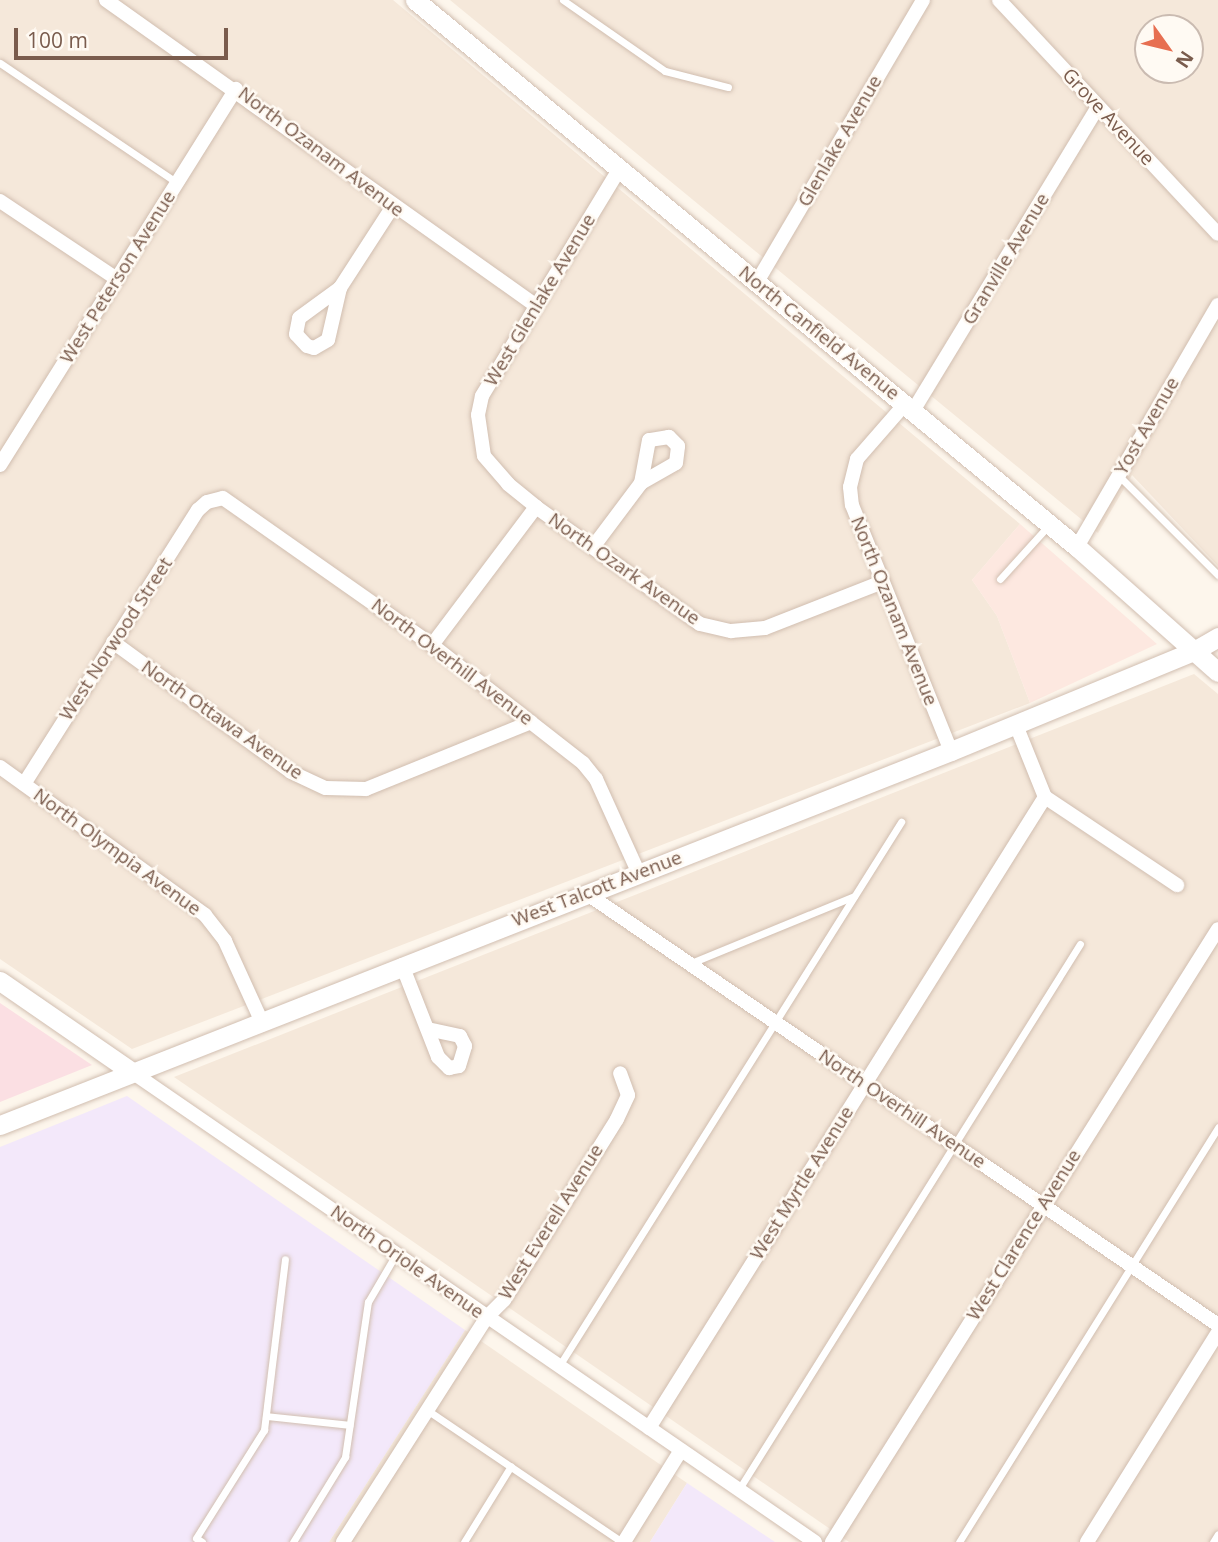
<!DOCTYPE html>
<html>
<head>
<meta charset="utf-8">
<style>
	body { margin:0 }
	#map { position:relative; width:1218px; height:1542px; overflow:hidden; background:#fdf6ec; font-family:"Open Sans",sans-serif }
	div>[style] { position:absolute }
	.residential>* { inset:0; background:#f5e8da }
	.commercial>* { inset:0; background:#fde8e0 }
	.education>* { inset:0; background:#f3e8fa }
	.medical>* { inset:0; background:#fbdfe3 }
	.roads { filter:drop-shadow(0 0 2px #d1beb0) drop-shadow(0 0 2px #d1beb0) }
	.lane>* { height:7px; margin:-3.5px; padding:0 3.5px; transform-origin:3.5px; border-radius:3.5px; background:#fff }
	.street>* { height:14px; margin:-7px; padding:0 7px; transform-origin:7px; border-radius:7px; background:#fff }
	.secondary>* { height:19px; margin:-9.5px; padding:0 9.5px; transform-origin:9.5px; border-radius:9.5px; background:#fff }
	span { translate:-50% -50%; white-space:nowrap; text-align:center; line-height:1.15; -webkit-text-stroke:5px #fffaf3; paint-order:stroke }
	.street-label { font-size:19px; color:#7a5c4d }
	.north { position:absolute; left:1134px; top:14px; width:70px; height:70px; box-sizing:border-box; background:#fffaf3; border:2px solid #cabbb1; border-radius:50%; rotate:124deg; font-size:19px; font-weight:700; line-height:28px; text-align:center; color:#7a5c4d }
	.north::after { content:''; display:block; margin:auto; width:24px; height:32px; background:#e76f51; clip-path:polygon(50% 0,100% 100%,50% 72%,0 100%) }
	.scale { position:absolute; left:14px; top:28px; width:214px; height:32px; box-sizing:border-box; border:4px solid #7a5c4d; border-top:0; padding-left:9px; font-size:21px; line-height:24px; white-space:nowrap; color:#7a5c4d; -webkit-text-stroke:5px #fffaf3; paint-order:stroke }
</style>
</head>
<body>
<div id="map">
	<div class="residential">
		<div style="clip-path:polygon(0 0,393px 0,1020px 524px,972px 580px,997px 616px,1030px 703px,132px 1049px,0 959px)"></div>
		<div style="clip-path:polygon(evenodd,450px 0,1218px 0,1218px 566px,1132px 475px,1098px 533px,450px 0,1148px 28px,1190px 28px,1190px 70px,1148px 70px,1148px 28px)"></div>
		<div style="clip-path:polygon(1194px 674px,1218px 694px,1218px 1542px,849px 1542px,174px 1077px)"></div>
		<div style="clip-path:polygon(465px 1330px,687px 1483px,650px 1542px,329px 1542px)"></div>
	</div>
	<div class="commercial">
		<div style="clip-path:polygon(1020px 524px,1157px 644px,1030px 703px,997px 616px,972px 580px)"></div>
	</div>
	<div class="education">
		<div style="clip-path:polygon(127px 1096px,465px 1330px,329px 1542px,0 1542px,0 1147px)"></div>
		<div style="clip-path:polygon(687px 1483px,775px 1542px,650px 1542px)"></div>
	</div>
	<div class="medical">
		<div style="clip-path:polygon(0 1003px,92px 1065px,0 1102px)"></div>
	</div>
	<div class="roads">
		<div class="lane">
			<div style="left:563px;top:0;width:124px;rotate:34.8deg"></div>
			<div style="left:665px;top:71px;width:65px;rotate:14.3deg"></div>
			<div style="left:0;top:63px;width:214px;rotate:34.1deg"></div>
			<div style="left:1119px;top:476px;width:140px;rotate:45deg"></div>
			<div style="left:1000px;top:579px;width:73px;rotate:-47.8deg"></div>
			<div style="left:691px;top:963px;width:176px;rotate:-22.3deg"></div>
			<div style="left:559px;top:1366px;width:643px;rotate:-57.84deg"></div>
			<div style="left:427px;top:1410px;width:235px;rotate:34.1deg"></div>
			<div style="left:266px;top:1416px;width:84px;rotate:6.1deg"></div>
			<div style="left:739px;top:1489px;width:643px;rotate:-57.97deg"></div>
			<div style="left:202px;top:1542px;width:7px;rotate:-146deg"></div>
			<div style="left:196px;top:1538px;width:128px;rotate:-57.8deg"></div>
			<div style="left:264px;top:1430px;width:172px;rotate:-83deg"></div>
			<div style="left:293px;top:1542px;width:100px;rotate:-58.5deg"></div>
			<div style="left:345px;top:1457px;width:157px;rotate:-81.6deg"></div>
			<div style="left:368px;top:1302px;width:56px;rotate:-59.7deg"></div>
			<div style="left:464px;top:1542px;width:89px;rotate:-58.3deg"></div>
			<div style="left:959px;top:1542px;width:489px;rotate:-58deg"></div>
			<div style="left:1213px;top:1542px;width:9px;rotate:-58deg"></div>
		</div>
		<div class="street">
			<div style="left:106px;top:0;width:526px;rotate:35.41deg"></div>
			<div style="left:999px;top:0;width:320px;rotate:46.9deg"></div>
			<div style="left:620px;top:168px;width:267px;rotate:121.2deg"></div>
			<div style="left:482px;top:396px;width:19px;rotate:102deg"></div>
			<div style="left:478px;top:415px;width:41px;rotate:81.7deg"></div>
			<div style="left:484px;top:456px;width:37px;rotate:49deg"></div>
			<div style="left:508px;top:484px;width:36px;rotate:39deg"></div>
			<div style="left:536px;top:507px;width:201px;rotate:35.5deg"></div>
			<div style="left:700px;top:624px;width:32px;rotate:13deg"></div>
			<div style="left:731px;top:631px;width:34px;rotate:-5deg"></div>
			<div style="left:765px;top:628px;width:123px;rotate:-21.4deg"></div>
			<div style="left:0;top:201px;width:141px;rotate:33.7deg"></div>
			<div style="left:757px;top:282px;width:327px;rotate:-59.5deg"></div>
			<div style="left:340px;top:288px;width:53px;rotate:103deg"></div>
			<div style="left:328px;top:340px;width:16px;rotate:150deg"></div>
			<div style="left:314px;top:348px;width:7px;rotate:-164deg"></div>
			<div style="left:307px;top:346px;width:16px;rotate:-133deg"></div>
			<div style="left:296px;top:334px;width:16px;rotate:-79deg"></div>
			<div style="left:299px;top:318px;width:51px;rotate:-36.2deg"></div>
			<div style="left:340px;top:288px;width:98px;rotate:-57.1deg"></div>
			<div style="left:905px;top:404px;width:73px;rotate:131.1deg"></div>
			<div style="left:857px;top:459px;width:29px;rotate:104deg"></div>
			<div style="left:850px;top:487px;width:18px;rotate:84deg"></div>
			<div style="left:852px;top:505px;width:265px;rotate:68.1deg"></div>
			<div style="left:913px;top:411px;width:356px;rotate:-58.7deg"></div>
			<div style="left:0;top:465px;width:444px;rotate:-57.9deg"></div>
			<div style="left:593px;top:547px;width:80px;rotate:-53.1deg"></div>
			<div style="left:641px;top:483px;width:40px;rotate:-29.7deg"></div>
			<div style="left:676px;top:463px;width:17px;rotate:-83deg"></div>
			<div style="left:678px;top:446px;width:13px;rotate:-135deg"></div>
			<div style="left:669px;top:437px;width:20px;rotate:171deg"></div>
			<div style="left:649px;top:440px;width:44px;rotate:100.5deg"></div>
			<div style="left:1077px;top:547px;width:280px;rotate:-59.8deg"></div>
			<div style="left:113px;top:642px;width:220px;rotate:36.1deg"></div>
			<div style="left:291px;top:772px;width:38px;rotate:25deg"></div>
			<div style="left:326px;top:788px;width:40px;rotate:1.4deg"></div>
			<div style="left:366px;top:789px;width:178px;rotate:-22.1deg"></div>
			<div style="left:432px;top:645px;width:173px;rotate:-53deg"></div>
			<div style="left:1016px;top:725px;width:78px;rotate:68.1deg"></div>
			<div style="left:1045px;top:797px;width:159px;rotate:33.7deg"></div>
			<div style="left:0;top:767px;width:253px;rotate:35.8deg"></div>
			<div style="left:205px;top:915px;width:33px;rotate:52deg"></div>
			<div style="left:225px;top:941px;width:87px;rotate:65.5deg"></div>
			<div style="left:24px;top:784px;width:325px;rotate:-57.6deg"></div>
			<div style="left:198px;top:510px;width:12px;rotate:-42deg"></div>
			<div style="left:207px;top:502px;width:16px;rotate:-14deg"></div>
			<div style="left:223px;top:498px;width:256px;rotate:35.1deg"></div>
			<div style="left:432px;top:645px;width:192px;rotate:38deg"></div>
			<div style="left:583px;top:763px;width:21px;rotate:51deg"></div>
			<div style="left:596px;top:779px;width:104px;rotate:65.6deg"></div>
			<div style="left:586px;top:893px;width:766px;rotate:34.35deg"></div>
			<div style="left:402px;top:965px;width:99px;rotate:68.6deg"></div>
			<div style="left:438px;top:1057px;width:16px;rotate:45deg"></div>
			<div style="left:449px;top:1068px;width:10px;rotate:-11deg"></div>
			<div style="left:459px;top:1066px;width:21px;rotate:-73deg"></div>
			<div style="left:465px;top:1046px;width:11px;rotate:-117deg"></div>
			<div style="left:460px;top:1036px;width:33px;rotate:-168deg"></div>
			<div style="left:132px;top:1072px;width:829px;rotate:34.53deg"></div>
			<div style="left:649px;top:1428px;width:745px;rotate:-57.89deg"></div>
			<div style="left:343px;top:1542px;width:267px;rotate:-57.4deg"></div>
			<div style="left:487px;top:1317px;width:24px;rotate:-45deg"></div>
			<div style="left:504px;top:1300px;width:213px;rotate:-58deg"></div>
			<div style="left:617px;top:1119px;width:26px;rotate:-65deg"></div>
			<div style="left:628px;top:1095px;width:23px;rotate:-110deg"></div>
			<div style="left:624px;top:1542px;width:108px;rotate:-58.2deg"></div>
			<div style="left:832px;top:1542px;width:724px;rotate:-57.8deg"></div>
			<div style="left:1087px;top:1542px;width:248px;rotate:-58deg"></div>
		</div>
		<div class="secondary">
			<div style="left:415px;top:0;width:859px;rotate:39.57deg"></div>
			<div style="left:1077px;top:547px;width:188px;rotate:41.6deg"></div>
			<div style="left:0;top:981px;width:160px;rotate:34.6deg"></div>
			<div style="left:0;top:1125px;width:1022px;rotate:-21.47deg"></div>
			<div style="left:951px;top:751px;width:263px;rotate:-22.4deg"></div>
			<div style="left:1194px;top:651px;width:28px;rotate:-30deg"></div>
		</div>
	</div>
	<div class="street-label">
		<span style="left:1108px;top:117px;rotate:47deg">Grove Avenue</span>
		<span style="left:840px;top:141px;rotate:-60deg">Glenlake Avenue</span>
		<span style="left:321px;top:152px;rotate:37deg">North Ozanam Avenue</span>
		<span style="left:1006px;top:259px;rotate:-59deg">Granville Avenue</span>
		<span style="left:118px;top:277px;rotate:-58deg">West Peterson Avenue</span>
		<span style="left:540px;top:300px;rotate:-59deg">West Glenlake Avenue</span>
		<span style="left:819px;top:333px;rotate:39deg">North Canfield Avenue</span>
		<span style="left:1147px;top:426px;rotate:-60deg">Yost Avenue</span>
		<span style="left:624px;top:569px;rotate:35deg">North Ozark Avenue</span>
		<span style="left:894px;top:611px;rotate:68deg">North Ozanam Avenue</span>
		<span style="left:116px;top:639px;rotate:-57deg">West Norwood Street</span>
		<span style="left:452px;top:662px;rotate:37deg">North Overhill Avenue</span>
		<span style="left:222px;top:720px;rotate:35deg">North Ottawa Avenue</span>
		<span style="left:117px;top:852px;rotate:36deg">North Olympia Avenue</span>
		<span style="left:597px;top:889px;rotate:-21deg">West Talcott Avenue</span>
		<span style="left:902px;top:1109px;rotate:34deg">North Overhill Avenue</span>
		<span style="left:802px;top:1183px;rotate:-58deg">West Myrtle Avenue</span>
		<span style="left:551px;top:1222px;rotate:-58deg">West Everell Avenue</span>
		<span style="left:1024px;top:1235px;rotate:-58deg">West Clarence Avenue</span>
		<span style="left:407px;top:1262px;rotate:35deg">North Oriole Avenue</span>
	</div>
	<div class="north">N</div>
	<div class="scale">100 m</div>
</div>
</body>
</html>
